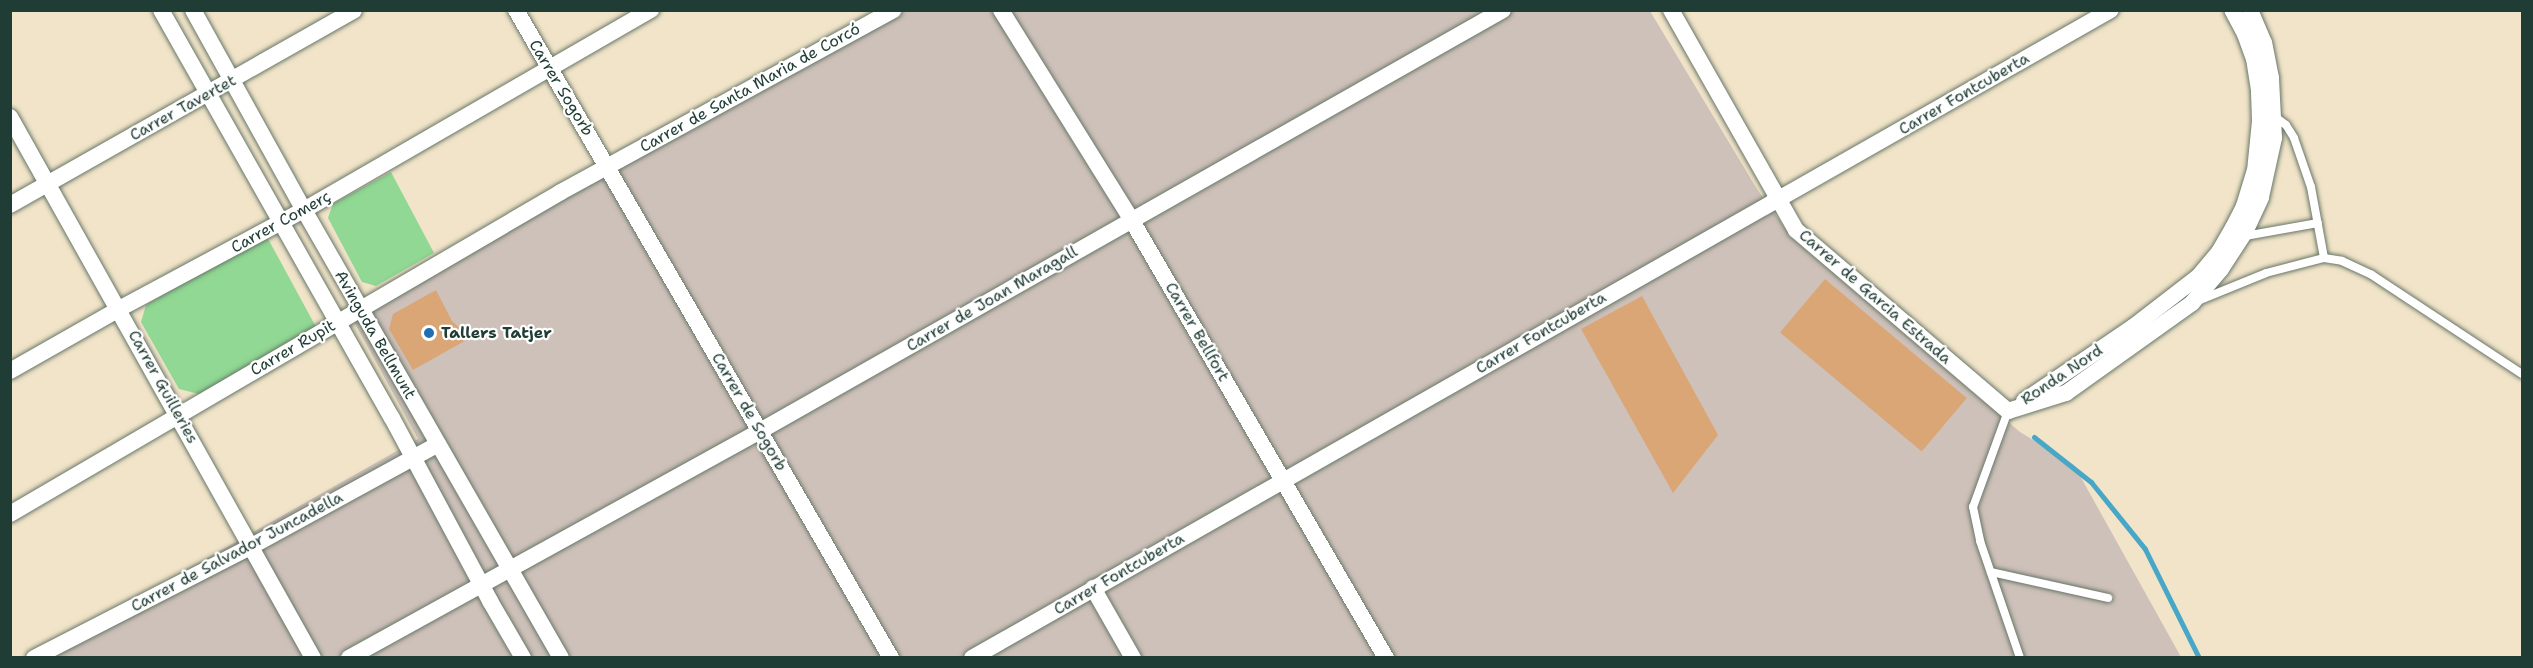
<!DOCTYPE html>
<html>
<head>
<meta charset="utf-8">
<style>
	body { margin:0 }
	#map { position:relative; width:2533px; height:668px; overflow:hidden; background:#f1e4c9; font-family:"Shantell Sans",sans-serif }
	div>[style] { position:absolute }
	.industrial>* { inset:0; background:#cec1ba }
	.green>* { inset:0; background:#90d893 }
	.stream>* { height:5px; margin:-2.5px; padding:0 2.5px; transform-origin:2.5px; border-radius:2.5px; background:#48a7c7 }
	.building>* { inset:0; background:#daa675; transform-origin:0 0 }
	.roads { filter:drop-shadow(0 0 2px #687768) drop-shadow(0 0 2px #687768) }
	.service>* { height:8px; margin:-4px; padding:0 4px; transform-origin:4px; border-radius:4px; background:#fff }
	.minor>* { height:16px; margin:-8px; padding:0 8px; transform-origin:8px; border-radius:8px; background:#fff }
	.dots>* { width:16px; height:16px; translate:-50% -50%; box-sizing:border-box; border:3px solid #fff; border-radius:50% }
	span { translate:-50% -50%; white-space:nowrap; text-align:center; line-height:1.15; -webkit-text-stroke:4.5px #fff; paint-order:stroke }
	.street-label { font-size:16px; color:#1f3d34 }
	.poi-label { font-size:16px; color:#1f3d34; font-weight:700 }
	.left { translate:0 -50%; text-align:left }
	.frame { position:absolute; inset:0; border:12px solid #1f3d34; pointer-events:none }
</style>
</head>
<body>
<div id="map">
	<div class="industrial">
		<div style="clip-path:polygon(892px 10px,1650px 11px,1757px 189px,1792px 238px,2020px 432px,2074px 465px,2181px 657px,30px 658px,418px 439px,352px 318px)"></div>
	</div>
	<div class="green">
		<div style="clip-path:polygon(391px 172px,434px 253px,376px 286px,362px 282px,328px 218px,333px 204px)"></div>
		<div style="clip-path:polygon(266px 235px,316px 327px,199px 394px,179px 389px,141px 322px,146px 305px)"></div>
	</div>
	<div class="stream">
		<div style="left:2034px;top:437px;width:73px;rotate:38.3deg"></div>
		<div style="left:2091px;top:482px;width:86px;rotate:51.1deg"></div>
		<div style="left:2145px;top:549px;width:122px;rotate:63.6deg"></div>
	</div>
	<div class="building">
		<div style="left:1825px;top:279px;width:185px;height:70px;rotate:40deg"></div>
		<div style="clip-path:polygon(436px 290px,452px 321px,470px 338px,413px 370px,389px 329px,393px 314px)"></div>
		<div style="clip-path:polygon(1642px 296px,1718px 435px,1673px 493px,1581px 329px)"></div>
	</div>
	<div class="roads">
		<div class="service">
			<div style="left:2274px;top:116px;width:15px;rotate:37deg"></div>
			<div style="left:2286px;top:125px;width:15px;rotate:58deg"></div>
			<div style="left:2294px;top:138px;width:52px;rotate:70.9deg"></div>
			<div style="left:2311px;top:187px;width:72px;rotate:79.6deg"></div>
			<div style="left:2245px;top:236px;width:74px;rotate:-10.1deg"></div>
			<div style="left:2200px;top:300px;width:71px;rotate:-22.2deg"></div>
			<div style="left:2266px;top:273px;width:60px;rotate:-14.5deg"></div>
			<div style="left:2324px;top:258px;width:18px;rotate:9deg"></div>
			<div style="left:2342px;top:261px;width:33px;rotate:25deg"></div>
			<div style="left:2372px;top:275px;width:180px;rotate:33.4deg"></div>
			<div style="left:2008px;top:411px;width:102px;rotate:110deg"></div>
			<div style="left:1973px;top:507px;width:35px;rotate:78deg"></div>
			<div style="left:1980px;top:541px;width:124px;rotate:71.1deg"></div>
			<div style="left:1991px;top:572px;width:120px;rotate:12.5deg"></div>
		</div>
		<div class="minor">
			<div style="left:161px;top:10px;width:469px;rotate:60.5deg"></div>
			<div style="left:392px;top:418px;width:208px;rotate:61.8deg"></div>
			<div style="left:490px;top:601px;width:66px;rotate:59.9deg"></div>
			<div style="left:193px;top:10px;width:229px;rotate:61deg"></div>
			<div style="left:304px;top:210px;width:516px;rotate:60.16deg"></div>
			<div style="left:516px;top:10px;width:749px;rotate:59.94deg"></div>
			<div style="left:1001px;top:10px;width:246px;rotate:58.1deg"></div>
			<div style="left:1131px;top:219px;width:508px;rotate:59.85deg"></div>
			<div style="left:1671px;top:10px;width:253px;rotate:60.4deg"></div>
			<div style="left:1796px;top:230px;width:279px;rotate:40.5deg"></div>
			<div style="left:10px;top:117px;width:620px;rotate:60.75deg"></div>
			<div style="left:10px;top:205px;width:395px;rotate:-29.5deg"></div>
			<div style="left:10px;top:371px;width:125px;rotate:-29.6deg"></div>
			<div style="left:119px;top:309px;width:210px;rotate:-28.2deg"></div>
			<div style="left:304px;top:210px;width:401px;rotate:-30deg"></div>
			<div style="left:2024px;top:401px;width:132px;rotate:-34.2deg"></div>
			<div style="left:2133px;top:327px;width:83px;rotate:-37.7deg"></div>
			<div style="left:2199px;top:276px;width:31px;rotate:-50deg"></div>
			<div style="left:2219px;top:252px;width:28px;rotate:-60deg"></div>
			<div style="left:2233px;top:228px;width:25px;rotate:-63deg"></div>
			<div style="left:2244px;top:206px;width:37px;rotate:-73deg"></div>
			<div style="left:2255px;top:171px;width:50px;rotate:-84.3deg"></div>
			<div style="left:2260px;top:121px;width:31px;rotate:-92deg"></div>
			<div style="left:2259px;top:90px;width:31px;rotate:-99deg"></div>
			<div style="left:2254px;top:59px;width:27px;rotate:-110deg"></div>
			<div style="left:2245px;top:34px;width:27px;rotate:-118deg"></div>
			<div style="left:2008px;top:411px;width:61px;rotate:-17.2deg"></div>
			<div style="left:2066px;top:393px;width:155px;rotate:-35.5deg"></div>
			<div style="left:2192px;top:303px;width:45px;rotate:-49.5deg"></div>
			<div style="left:2221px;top:269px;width:44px;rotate:-57deg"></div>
			<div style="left:2245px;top:232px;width:38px;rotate:-65deg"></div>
			<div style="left:2261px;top:197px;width:60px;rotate:-77.6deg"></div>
			<div style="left:2274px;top:138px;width:60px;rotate:-92.9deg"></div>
			<div style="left:2271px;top:78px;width:36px;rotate:-101deg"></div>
			<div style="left:2264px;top:43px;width:36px;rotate:-113deg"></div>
			<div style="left:10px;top:514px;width:638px;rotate:-30.3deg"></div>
			<div style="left:561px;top:192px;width:379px;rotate:-28.7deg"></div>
			<div style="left:1093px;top:588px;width:81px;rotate:60.3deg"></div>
			<div style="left:34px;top:658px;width:245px;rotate:-27.2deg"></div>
			<div style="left:252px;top:546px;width:212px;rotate:-28.7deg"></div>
			<div style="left:349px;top:658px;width:470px;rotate:-28.9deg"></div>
			<div style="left:760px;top:431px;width:854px;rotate:-29.54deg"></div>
			<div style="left:972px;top:658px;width:1310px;rotate:-29.64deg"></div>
		</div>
	</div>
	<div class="dots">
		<div style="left:429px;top:333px;background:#1f6fb2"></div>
	</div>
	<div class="street-label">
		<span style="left:561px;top:88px;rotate:59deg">Carrer Sogorb</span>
		<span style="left:750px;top:88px;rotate:-29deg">Carrer de Santa Maria de Corcó</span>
		<span style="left:1964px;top:94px;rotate:-30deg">Carrer Fontcuberta</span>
		<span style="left:183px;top:108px;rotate:-29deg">Carrer Tavertet</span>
		<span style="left:281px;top:222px;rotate:-29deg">Carrer Comerç</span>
		<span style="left:1875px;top:297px;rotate:41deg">Carrer de Garcia Estrada</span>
		<span style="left:992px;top:299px;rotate:-30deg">Carrer de Joan Maragall</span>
		<span style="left:1197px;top:332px;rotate:60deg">Carrer Bellfort</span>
		<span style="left:1541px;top:333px;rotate:-30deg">Carrer Fontcuberta</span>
		<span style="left:375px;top:335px;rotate:60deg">Avinguda Bellmunt</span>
		<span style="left:293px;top:348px;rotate:-30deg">Carrer Rupit</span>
		<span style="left:2062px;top:375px;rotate:-34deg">Ronda Nord</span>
		<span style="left:163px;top:387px;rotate:61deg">Carrer Guilleries</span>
		<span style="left:749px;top:412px;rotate:60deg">Carrer de Sogorb</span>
		<span style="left:237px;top:552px;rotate:-28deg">Carrer de Salvador Juncadella</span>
		<span style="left:1119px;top:574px;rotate:-30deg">Carrer Fontcuberta</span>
	</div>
	<div class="poi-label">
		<span class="left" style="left:441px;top:333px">Tallers Tatjer</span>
	</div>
	<div class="frame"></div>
</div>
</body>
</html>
